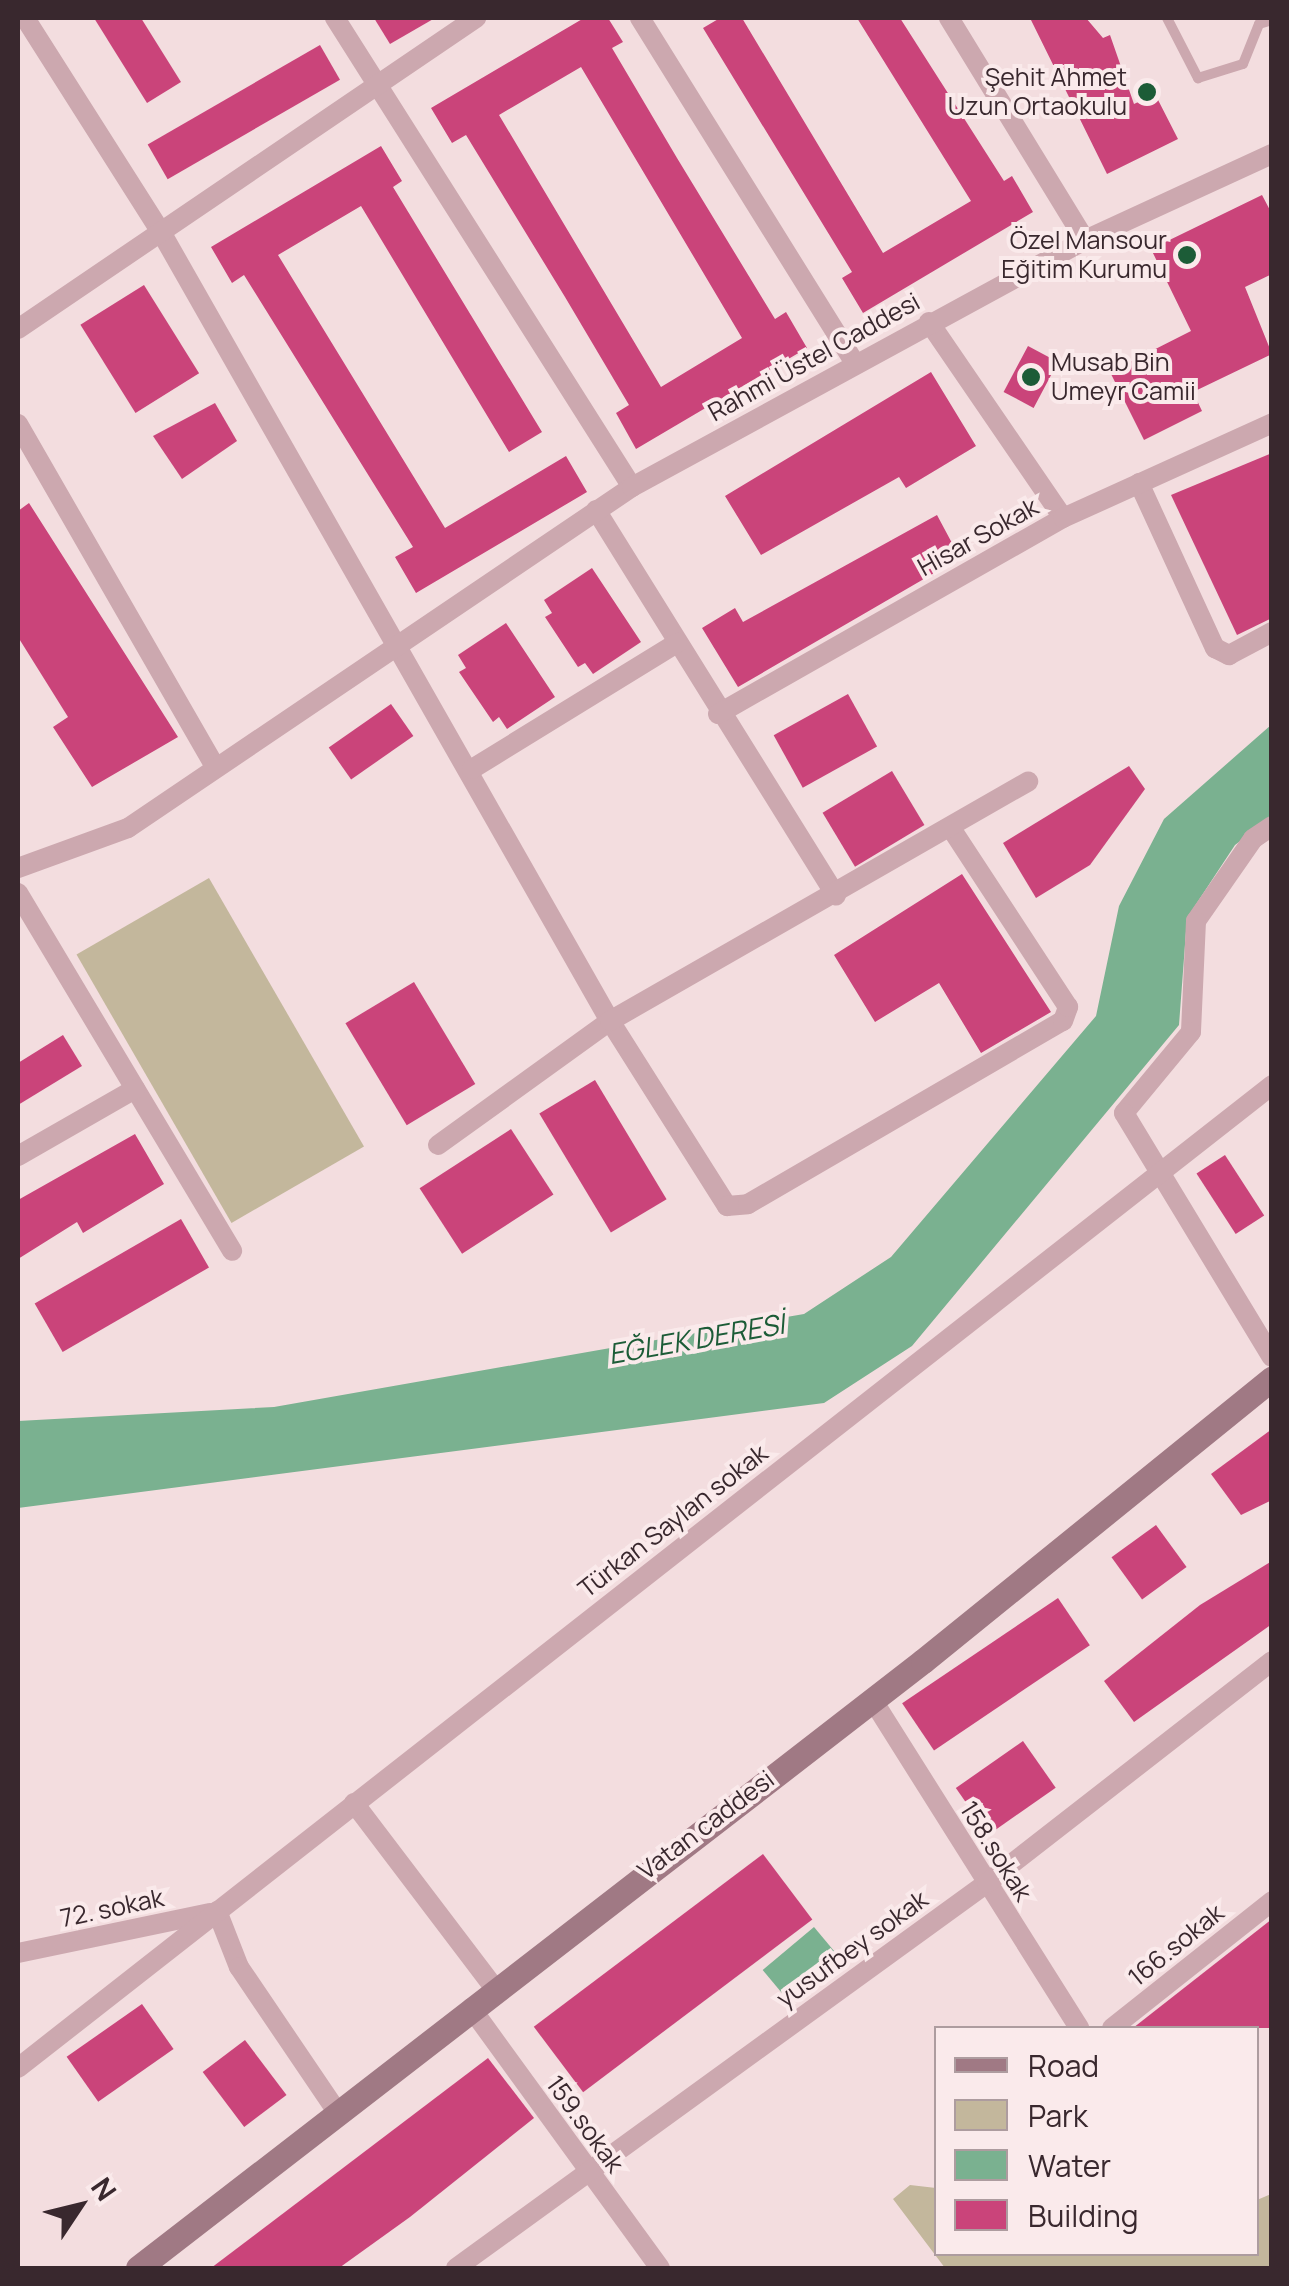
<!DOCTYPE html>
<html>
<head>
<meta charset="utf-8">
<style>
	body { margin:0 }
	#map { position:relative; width:1289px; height:2286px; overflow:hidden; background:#f3dddf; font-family:Manrope,sans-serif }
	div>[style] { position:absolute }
	.green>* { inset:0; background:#c3b79c; transform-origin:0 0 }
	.water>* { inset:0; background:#7ab190; transform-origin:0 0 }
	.building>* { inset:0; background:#ca447a; transform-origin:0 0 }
	.lane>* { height:10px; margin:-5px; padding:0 5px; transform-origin:5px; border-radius:5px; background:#cca8af }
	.street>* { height:20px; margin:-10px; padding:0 10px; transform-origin:10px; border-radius:10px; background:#cca8af }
	.secondary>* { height:25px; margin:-12.5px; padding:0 12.5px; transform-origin:12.5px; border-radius:12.5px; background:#a07984 }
	.dots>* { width:28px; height:28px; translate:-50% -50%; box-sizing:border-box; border:5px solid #faeaeb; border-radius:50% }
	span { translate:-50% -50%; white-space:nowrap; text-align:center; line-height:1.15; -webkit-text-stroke:8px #faeaeb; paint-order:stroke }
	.poi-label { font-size:25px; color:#39282e }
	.right { translate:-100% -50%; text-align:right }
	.left { translate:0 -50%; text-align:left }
	.street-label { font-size:25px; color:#39282e }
	.water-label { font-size:28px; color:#1c5c37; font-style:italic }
	.frame { position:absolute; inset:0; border:20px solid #39282e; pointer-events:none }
	.legend { position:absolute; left:934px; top:2026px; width:325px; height:230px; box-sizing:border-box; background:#faeaeb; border:2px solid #ad9c9f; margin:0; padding:12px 18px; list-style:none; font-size:30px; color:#39282e }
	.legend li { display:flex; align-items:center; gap:20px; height:50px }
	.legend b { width:50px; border:2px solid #ad9c9f }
	.north { position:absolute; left:30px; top:2156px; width:100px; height:100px; -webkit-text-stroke:8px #faeaeb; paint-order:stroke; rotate:55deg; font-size:28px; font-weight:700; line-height:40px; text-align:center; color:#39282e }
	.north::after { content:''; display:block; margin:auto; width:35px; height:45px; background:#39282e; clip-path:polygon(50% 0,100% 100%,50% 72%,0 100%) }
</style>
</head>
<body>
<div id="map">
	<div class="green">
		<div style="left:209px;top:878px;width:310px;height:153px;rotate:60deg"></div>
		<div style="clip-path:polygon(910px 2185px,936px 2188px,936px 2254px,1256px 2254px,1257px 2200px,1271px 2194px,1271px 2268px,945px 2268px,893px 2199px)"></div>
	</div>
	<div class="water">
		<div style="clip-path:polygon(1271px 725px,1271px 817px,1235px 845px,1187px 918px,1179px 1025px,912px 1346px,824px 1403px,18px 1508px,18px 1421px,274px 1407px,804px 1314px,891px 1257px,1096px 1016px,1119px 906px,1164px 819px)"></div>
		<div style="left:814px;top:1927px;width:40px;height:67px;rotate:50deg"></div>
	</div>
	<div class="building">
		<div style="clip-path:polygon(94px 18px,141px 18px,181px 82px,147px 103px)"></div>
		<div style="clip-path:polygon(374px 18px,435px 18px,390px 44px)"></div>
		<div style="clip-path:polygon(evenodd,584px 18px,608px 18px,623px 42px,612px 48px,677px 158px,775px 319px,786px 312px,807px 348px,636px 449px,616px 413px,629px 405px,565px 297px,466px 135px,452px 143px,431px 108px,584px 18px,581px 67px,742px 338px,661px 387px,499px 115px,581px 67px)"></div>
		<div style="clip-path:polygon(720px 18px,742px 18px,883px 253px,971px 201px,857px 18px,900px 18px,1004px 181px,1012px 176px,1033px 212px,863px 313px,842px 278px,852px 272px,703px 28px)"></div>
		<div style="clip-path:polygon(1030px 18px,1086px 18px,1103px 38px,1110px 35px,1134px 104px,1155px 94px,1178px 139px,1107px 174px)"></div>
		<div style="left:320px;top:45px;width:40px;height:199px;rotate:60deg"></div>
		<div style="clip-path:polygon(381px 146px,402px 181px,393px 187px,542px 432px,509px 452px,361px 206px,278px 255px,445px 528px,566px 456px,587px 492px,416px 593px,395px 557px,413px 547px,244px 275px,232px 283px,211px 247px)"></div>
		<div style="clip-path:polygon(1262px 195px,1272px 214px,1272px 274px,1245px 287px,1272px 354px,1193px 392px,1202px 411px,1144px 440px,1110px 372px,1191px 331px,1151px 249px)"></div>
		<div style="left:144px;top:285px;width:104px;height:75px;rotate:58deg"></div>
		<div style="left:1028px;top:346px;width:34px;height:52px;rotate:28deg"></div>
		<div style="clip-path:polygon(931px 372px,976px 446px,906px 488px,899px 477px,761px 555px,725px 496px)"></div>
		<div style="clip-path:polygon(215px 403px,237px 441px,182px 479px,153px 436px)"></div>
		<div style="clip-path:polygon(1272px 453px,1272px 618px,1237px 635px,1171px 495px)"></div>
		<div style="clip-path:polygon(29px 503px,178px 737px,92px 787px,53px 727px,68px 717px,18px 637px,18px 511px)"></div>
		<div style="clip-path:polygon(937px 515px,960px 558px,738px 687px,702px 628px,735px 608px,743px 622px)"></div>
		<div style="clip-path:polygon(592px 568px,641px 642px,593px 674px,585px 663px,578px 667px,545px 617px,552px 613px,544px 600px)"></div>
		<div style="clip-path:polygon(506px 623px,555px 697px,507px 729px,499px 717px,493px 722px,459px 672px,466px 668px,458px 655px)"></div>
		<div style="left:848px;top:694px;width:60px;height:85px;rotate:61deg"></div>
		<div style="left:391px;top:704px;width:39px;height:76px;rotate:55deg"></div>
		<div style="clip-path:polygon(1129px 766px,1145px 789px,1090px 865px,1036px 898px,1003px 843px)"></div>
		<div style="left:892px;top:771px;width:63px;height:81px;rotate:59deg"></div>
		<div style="clip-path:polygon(962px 874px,1051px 1012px,981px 1053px,939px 983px,875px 1022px,834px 955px)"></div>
		<div style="left:414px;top:982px;width:119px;height:80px;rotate:59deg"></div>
		<div style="clip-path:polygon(63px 1035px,82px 1066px,18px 1105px,18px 1063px)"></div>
		<div style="left:595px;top:1080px;width:139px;height:65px;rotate:59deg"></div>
		<div style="left:511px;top:1129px;width:78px;height:109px;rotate:57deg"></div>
		<div style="clip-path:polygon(135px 1134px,164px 1184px,83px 1233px,77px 1222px,18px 1259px,18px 1200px)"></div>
		<div style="left:1225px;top:1155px;width:72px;height:34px;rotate:57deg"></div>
		<div style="left:181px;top:1219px;width:56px;height:169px;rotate:60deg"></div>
		<div style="clip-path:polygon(1272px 1429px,1272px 1500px,1241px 1515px,1211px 1474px)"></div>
		<div style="left:1156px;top:1525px;width:52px;height:55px;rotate:54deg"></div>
		<div style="clip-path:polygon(1272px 1561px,1272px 1624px,1134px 1722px,1104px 1681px,1200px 1605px)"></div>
		<div style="left:1058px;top:1598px;width:57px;height:188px;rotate:56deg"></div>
		<div style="left:1023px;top:1741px;width:57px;height:82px;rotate:55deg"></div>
		<div style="left:763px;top:1854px;width:82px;height:287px;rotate:53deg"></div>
		<div style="clip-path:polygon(1272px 1919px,1272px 2028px,1133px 2028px)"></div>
		<div style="left:142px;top:2004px;width:55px;height:92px;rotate:55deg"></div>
		<div style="left:245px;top:2040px;width:69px;height:53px;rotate:53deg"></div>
		<div style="clip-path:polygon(488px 2058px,534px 2118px,410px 2217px,339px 2268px,211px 2268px)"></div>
	</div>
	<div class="lane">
		<div style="left:1167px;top:18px;width:68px;rotate:62.7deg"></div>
		<div style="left:1198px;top:78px;width:47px;rotate:-17.3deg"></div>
		<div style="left:1243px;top:64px;width:43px;rotate:-68.2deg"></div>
		<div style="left:1259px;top:24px;width:14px;rotate:-17deg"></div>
	</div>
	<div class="street">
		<div style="left:25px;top:18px;width:254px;rotate:57.6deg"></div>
		<div style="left:161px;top:232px;width:908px;rotate:60.36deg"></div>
		<div style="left:610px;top:1021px;width:219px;rotate:57.7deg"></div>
		<div style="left:727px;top:1206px;width:21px;rotate:-5deg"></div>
		<div style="left:748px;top:1204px;width:364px;rotate:-30.2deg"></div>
		<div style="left:1063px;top:1021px;width:15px;rotate:-70deg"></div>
		<div style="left:1068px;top:1007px;width:212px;rotate:-123.2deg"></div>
		<div style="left:335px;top:18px;width:555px;rotate:57.66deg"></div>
		<div style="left:640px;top:18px;width:405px;rotate:58.1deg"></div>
		<div style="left:949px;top:18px;width:260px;rotate:58.5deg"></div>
		<div style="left:929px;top:322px;width:237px;rotate:55.6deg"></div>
		<div style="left:18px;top:329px;width:554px;rotate:-34.18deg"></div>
		<div style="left:18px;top:424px;width:396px;rotate:60.1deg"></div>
		<div style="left:1139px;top:483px;width:182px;rotate:65.3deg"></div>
		<div style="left:1215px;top:648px;width:16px;rotate:27deg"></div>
		<div style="left:1229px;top:655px;width:49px;rotate:-28.1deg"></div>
		<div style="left:596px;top:510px;width:454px;rotate:58.1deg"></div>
		<div style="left:718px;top:714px;width:397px;rotate:-29.6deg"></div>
		<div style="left:1063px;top:518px;width:230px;rotate:-24.4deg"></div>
		<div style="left:472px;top:769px;width:241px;rotate:-31.6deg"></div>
		<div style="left:1272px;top:826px;width:23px;rotate:146deg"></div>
		<div style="left:1253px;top:839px;width:100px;rotate:124.8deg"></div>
		<div style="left:1196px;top:921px;width:111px;rotate:92.6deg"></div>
		<div style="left:1191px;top:1032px;width:105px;rotate:129.6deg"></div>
		<div style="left:1124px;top:1113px;width:285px;rotate:58.8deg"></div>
		<div style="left:18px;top:868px;width:117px;rotate:-20deg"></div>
		<div style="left:128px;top:828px;width:609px;rotate:-34.08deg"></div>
		<div style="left:632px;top:487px;width:516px;rotate:-28.6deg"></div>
		<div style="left:1085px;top:240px;width:206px;rotate:-24.7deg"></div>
		<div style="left:18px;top:893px;width:417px;rotate:59.1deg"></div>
		<div style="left:438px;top:1145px;width:212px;rotate:-35.8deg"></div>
		<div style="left:610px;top:1021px;width:482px;rotate:-29.8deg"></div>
		<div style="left:18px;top:1156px;width:135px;rotate:-29.8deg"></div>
		<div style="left:872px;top:1699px;width:389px;rotate:57.8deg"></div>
		<div style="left:354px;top:1803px;width:233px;rotate:52.8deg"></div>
		<div style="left:217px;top:1911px;width:60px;rotate:68.6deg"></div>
		<div style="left:239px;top:1967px;width:175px;rotate:55.9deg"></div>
		<div style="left:18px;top:1953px;width:196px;rotate:-11.8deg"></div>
		<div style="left:471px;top:2008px;width:321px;rotate:54deg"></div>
		<div style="left:1112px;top:2028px;width:204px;rotate:-38.4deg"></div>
		<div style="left:18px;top:2068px;width:1593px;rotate:-38.09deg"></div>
		<div style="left:456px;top:2268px;width:656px;rotate:-35.94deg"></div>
		<div style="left:987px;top:1883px;width:361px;rotate:-37.9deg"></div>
	</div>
	<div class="secondary">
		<div style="left:138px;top:2268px;width:992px;rotate:-37.71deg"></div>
		<div style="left:923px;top:1661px;width:449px;rotate:-39deg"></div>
	</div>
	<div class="dots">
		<div style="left:1147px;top:92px;background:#1c5c37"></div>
		<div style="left:1187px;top:255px;background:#1c5c37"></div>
		<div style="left:1031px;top:377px;background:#1c5c37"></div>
	</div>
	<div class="poi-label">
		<span class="right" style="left:1127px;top:92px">Şehit Ahmet<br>Uzun Ortaokulu</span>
		<span class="right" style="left:1167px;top:255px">Özel Mansour<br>Eğitim Kurumu</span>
		<span class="left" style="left:1051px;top:377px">Musab Bin<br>Umeyr Camii</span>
	</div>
	<div class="street-label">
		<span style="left:814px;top:357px;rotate:-29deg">Rahmi Üstel Caddesi</span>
		<span style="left:978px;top:537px;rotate:-29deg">Hisar Sokak</span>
		<span style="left:673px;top:1521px;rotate:-38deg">Türkan Saylan sokak</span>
		<span style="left:706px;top:1825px;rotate:-37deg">Vatan caddesi</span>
		<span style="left:996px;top:1851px;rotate:58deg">158.sokak</span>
		<span style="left:112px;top:1908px;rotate:-12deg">72. sokak</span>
		<span style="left:1176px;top:1945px;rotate:-39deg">166.sokak</span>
		<span style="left:852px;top:1949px;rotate:-36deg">yusufbey sokak</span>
		<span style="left:585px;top:2124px;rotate:54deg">159.sokak</span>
	</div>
	<div class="water-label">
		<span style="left:696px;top:1338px;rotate:-10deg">EĞLEK DERESİ</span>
	</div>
	<div class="frame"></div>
	<ul class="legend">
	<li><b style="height:12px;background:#a07984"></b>Road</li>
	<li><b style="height:28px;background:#c3b79c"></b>Park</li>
	<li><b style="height:28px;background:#7ab190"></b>Water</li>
	<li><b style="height:28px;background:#ca447a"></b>Building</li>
	</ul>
	<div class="north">N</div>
</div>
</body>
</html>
